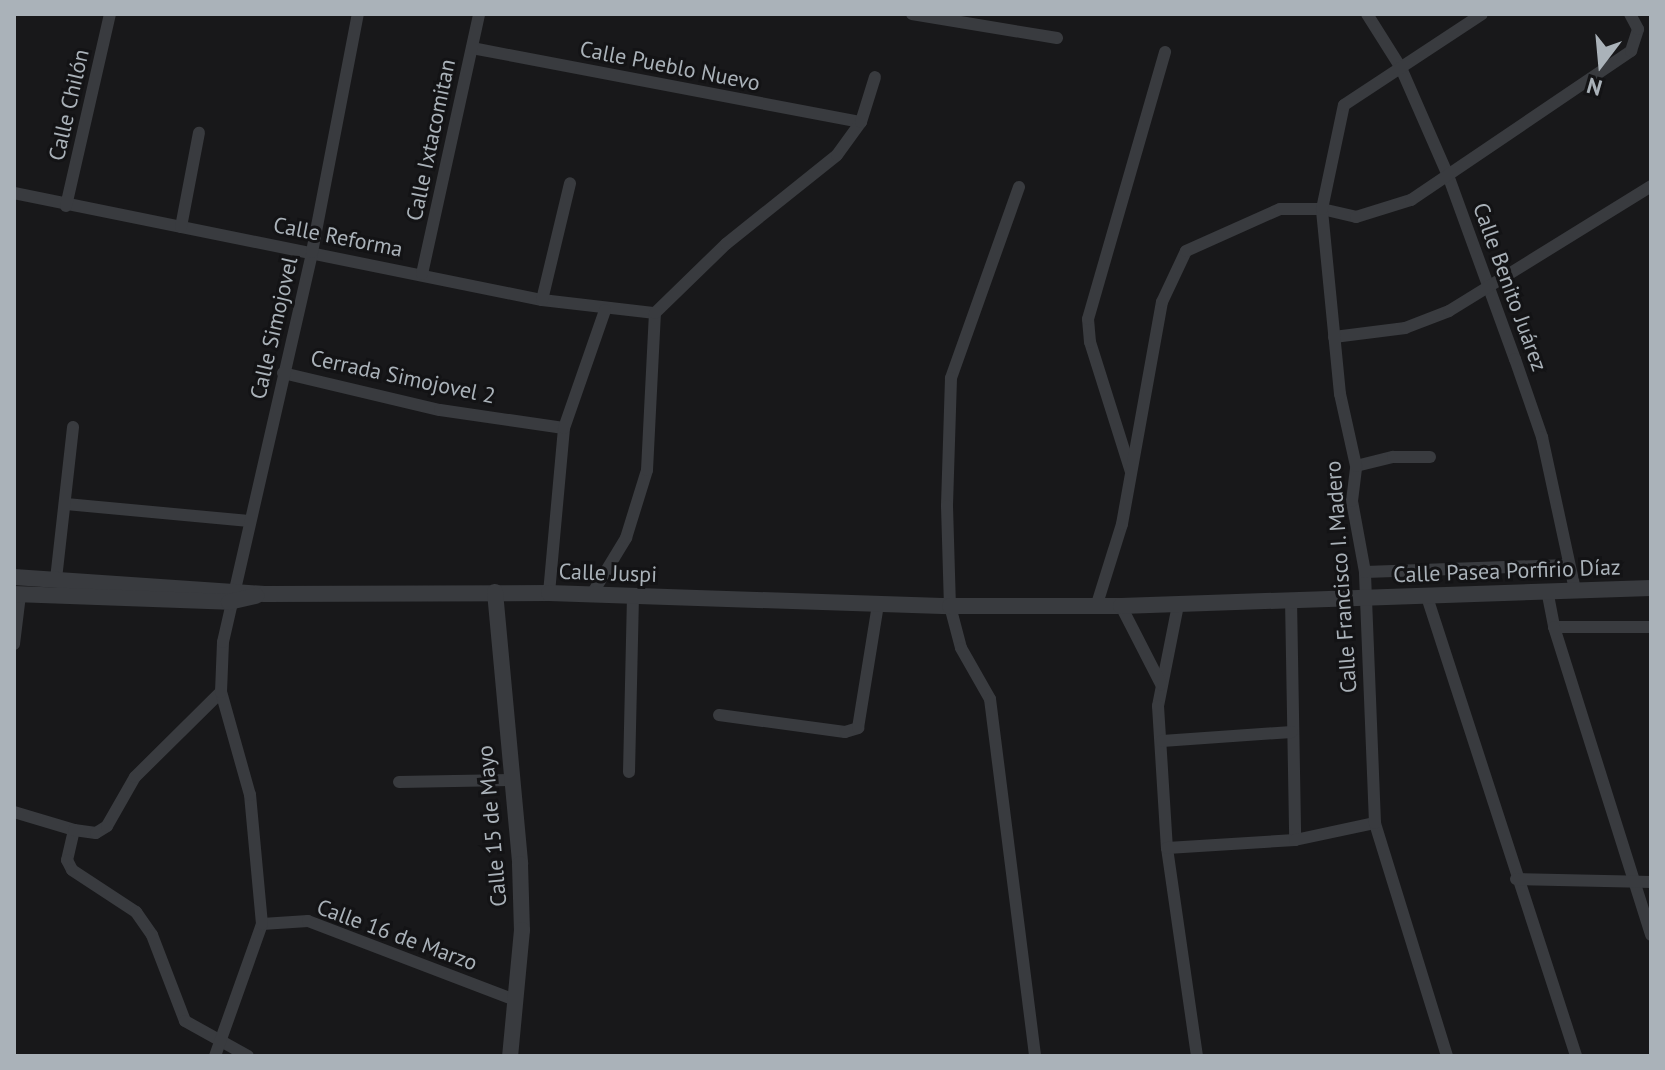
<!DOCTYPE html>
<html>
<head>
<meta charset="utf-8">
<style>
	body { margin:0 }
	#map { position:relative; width:1665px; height:1070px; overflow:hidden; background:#18181a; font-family:"PT Sans",sans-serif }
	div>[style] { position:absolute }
	.minor>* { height:12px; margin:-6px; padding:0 6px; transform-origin:6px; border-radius:6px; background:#393b3f }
	.tertiary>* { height:16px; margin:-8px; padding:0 8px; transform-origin:8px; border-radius:8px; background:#393b3f }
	span { translate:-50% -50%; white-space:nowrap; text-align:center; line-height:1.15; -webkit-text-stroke:6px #131315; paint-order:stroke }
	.street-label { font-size:22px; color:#aab2b9 }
	.frame { position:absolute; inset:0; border:16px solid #aab2b9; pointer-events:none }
	.north { position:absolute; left:1561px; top:24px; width:80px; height:80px; -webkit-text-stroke:6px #131315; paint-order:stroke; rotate:196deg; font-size:22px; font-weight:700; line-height:32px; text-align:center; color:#aab2b9 }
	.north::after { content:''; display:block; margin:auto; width:28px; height:36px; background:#aab2b9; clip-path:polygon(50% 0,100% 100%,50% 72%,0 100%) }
</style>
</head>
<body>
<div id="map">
	<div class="minor">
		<div style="left:912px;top:14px;width:147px;rotate:9.4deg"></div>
		<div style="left:1367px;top:14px;width:64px;rotate:57.8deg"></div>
		<div style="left:1401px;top:68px;width:120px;rotate:66.4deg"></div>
		<div style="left:1449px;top:178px;width:193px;rotate:70deg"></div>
		<div style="left:1515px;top:359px;width:83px;rotate:70.9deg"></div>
		<div style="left:1542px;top:437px;width:156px;rotate:77.8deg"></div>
		<div style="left:472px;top:48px;width:396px;rotate:10.8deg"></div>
		<div style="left:1019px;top:187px;width:203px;rotate:109.6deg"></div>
		<div style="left:951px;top:378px;width:128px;rotate:91.8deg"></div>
		<div style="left:947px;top:506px;width:100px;rotate:88.3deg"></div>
		<div style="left:950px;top:606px;width:43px;rotate:75.3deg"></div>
		<div style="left:961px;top:648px;width:59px;rotate:60.4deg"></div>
		<div style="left:990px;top:699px;width:360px;rotate:82.8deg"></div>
		<div style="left:14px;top:193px;width:539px;rotate:11.46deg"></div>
		<div style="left:542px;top:300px;width:114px;rotate:6.6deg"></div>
		<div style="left:66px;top:206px;width:197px;rotate:-77.1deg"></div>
		<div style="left:181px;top:227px;width:96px;rotate:-79.2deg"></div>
		<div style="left:422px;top:274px;width:266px;rotate:-77.6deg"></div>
		<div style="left:542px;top:300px;width:120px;rotate:-76.5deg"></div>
		<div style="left:1334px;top:337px;width:72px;rotate:-7.2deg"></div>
		<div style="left:1405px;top:328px;width:47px;rotate:-21.1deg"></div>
		<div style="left:1449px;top:311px;width:238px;rotate:-31.7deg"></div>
		<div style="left:283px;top:373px;width:161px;rotate:13.3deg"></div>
		<div style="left:440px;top:410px;width:125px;rotate:8.3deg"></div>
		<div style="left:1356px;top:466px;width:38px;rotate:-14deg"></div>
		<div style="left:1393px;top:457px;width:37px"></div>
		<div style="left:1131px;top:472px;width:136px;rotate:-107.5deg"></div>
		<div style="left:1090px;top:342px;width:23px;rotate:-95deg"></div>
		<div style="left:1088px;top:319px;width:278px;rotate:-73.9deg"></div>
		<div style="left:66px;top:504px;width:184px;rotate:5.3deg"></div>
		<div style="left:1365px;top:572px;width:204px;rotate:-2deg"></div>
		<div style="left:56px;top:579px;width:153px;rotate:-83.6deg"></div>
		<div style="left:1547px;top:590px;width:38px;rotate:79deg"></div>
		<div style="left:1554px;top:627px;width:97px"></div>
		<div style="left:549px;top:593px;width:166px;rotate:-84.8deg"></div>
		<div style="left:564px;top:428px;width:125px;rotate:-70.8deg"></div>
		<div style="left:592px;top:594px;width:66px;rotate:-58.7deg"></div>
		<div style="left:626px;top:538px;width:71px;rotate:-72.8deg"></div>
		<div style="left:647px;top:470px;width:157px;rotate:-87.1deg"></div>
		<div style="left:655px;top:313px;width:99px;rotate:-44.2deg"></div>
		<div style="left:726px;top:244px;width:142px;rotate:-38.7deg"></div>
		<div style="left:837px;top:155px;width:41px;rotate:-54deg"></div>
		<div style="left:861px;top:122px;width:47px;rotate:-72.7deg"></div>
		<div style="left:1427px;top:597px;width:483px;rotate:72deg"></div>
		<div style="left:1291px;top:599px;width:241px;rotate:89deg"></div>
		<div style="left:1178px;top:605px;width:103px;rotate:101.2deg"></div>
		<div style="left:1158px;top:706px;width:142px;rotate:86.4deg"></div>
		<div style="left:1167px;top:848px;width:210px;rotate:81.8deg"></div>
		<div style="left:1121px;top:606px;width:88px;rotate:62.9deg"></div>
		<div style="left:1096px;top:607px;width:87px;rotate:-72.6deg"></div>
		<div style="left:1122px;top:524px;width:226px;rotate:-79.8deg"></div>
		<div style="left:1162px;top:302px;width:56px;rotate:-64.8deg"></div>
		<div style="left:1186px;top:251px;width:103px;rotate:-24.1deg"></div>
		<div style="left:1280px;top:209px;width:42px"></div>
		<div style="left:1322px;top:209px;width:35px;rotate:13deg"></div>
		<div style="left:1356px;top:217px;width:58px;rotate:-17.2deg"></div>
		<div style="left:1411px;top:200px;width:266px;rotate:-34.1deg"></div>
		<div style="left:1631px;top:51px;width:23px;rotate:-72deg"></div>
		<div style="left:1638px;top:29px;width:17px;rotate:-118deg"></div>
		<div style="left:1554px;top:627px;width:323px;rotate:72.5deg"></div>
		<div style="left:14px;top:644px;width:49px;rotate:-83deg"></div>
		<div style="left:719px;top:715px;width:127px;rotate:7.7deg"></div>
		<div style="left:845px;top:732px;width:14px;rotate:-17deg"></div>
		<div style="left:858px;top:728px;width:126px;rotate:-80.8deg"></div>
		<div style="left:1162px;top:741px;width:130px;rotate:-4deg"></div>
		<div style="left:629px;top:772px;width:176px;rotate:-88.7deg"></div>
		<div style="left:399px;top:782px;width:111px;rotate:-1deg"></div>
		<div style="left:14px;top:812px;width:63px;rotate:16.7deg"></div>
		<div style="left:74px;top:830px;width:31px;rotate:103deg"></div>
		<div style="left:67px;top:860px;width:11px;rotate:63deg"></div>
		<div style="left:72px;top:870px;width:77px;rotate:33.3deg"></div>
		<div style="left:136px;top:912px;width:28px;rotate:55deg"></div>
		<div style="left:152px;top:935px;width:92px;rotate:69deg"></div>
		<div style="left:185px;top:1021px;width:72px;rotate:29.1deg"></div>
		<div style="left:74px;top:830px;width:22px;rotate:8deg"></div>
		<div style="left:96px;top:833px;width:13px;rotate:-32deg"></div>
		<div style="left:107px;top:826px;width:56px;rotate:-60.3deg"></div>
		<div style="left:135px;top:777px;width:121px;rotate:-44.7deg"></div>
		<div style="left:1167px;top:848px;width:128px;rotate:-3.6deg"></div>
		<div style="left:1295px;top:840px;width:82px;rotate:-12deg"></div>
		<div style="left:1516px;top:879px;width:135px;rotate:1.3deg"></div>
		<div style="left:262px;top:924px;width:46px;rotate:-3.7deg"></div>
		<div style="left:308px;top:921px;width:222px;rotate:20.9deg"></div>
		<div style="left:215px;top:1056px;width:140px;rotate:-70.4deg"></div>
		<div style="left:262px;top:924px;width:130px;rotate:-95.3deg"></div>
		<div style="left:250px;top:795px;width:107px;rotate:-105.7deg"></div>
		<div style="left:221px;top:692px;width:50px;rotate:-87.7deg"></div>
		<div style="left:223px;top:642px;width:400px;rotate:-77.1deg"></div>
		<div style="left:312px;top:252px;width:242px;rotate:-79.1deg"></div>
		<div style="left:1447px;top:1056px;width:244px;rotate:-107.2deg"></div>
		<div style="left:1375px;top:823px;width:251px;rotate:-92.3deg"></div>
		<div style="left:1365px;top:572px;width:72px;rotate:-100.4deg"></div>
		<div style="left:1352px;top:501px;width:35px;rotate:-83deg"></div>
		<div style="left:1356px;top:466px;width:74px;rotate:-102.5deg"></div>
		<div style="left:1340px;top:394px;width:186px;rotate:-95.6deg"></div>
		<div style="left:1322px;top:209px;width:106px;rotate:-78.1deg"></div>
		<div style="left:1344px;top:105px;width:165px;rotate:-33.4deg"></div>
	</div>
	<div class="tertiary">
		<div style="left:14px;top:577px;width:251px;rotate:3.9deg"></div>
		<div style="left:264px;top:594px;width:285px;rotate:-0.2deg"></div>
		<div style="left:549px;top:593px;width:401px;rotate:1.9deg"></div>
		<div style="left:950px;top:606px;width:171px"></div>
		<div style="left:1121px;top:606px;width:530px;rotate:-1.95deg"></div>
		<div style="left:495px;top:592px;width:273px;rotate:84.7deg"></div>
		<div style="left:520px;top:864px;width:66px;rotate:88.3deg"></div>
		<div style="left:522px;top:930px;width:127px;rotate:95.4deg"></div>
		<div style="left:14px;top:594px;width:215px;rotate:2.1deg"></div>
		<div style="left:229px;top:602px;width:28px;rotate:-13deg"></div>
	</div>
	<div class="street-label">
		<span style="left:670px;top:66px;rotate:11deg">Calle Pueblo Nuevo</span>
		<span style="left:69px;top:105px;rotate:-77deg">Calle Chilón</span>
		<span style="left:431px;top:140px;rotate:-78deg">Calle Ixtacomitan</span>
		<span style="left:338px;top:237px;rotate:11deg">Calle Reforma</span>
		<span style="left:1510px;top:287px;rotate:70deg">Calle Benito Juárez</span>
		<span style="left:274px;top:328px;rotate:-77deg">Calle Simojovel</span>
		<span style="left:403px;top:377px;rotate:12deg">Cerrada Simojovel 2</span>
		<span style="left:1507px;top:571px;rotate:-2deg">Calle Pasea Porfirio Díaz</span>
		<span style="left:608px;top:573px;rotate:2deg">Calle Juspi</span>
		<span style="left:1341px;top:577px;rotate:-94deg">Calle Francisco I. Madero</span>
		<span style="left:492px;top:826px;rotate:-95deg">Calle 15 de Mayo</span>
		<span style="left:397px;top:935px;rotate:20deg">Calle 16 de Marzo</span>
	</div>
	<div class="frame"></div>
	<div class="north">N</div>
</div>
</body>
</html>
